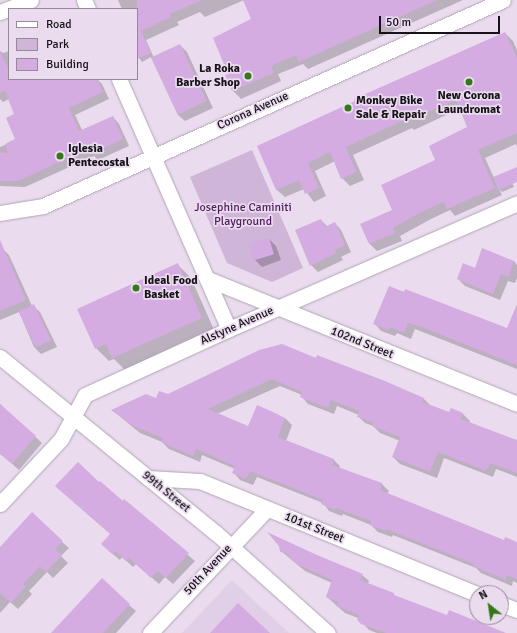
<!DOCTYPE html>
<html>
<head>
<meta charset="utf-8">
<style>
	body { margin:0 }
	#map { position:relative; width:517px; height:633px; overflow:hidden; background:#eadcee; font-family:Signika,sans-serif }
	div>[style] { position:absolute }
	.built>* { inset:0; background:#e1cfe7 }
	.green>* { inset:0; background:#cfb5d8 }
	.shadow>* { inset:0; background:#0003 }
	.building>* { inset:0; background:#d4ace1; transform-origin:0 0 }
	.roads { filter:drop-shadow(0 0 1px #b0a4b4) drop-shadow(0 0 1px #b0a4b4) }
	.minor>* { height:15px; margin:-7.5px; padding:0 7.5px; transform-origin:7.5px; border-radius:7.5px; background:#fff }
	.dots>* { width:11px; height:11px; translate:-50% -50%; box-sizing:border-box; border:2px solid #eadcee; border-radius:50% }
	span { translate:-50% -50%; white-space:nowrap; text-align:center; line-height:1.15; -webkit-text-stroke:3.5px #eadcee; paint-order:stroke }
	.poi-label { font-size:12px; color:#161218; font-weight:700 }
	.right { translate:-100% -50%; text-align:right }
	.left { translate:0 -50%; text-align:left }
	.street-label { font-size:12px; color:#161218 }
	.park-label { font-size:12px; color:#4f1d5d }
	.legend { position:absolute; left:8px; top:8px; width:130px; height:72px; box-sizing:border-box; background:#eadcee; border:1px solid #958b98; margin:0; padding:5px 7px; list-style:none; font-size:12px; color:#161218 }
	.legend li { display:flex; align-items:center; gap:8px; height:20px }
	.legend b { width:20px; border:1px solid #958b98 }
	.north { position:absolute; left:469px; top:585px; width:40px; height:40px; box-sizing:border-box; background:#eadcee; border:1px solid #958b98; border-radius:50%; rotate:330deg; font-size:11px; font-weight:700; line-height:16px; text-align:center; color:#161218 }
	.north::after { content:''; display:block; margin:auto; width:14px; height:18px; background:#357817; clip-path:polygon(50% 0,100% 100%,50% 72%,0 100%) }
	.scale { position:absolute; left:379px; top:16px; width:121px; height:18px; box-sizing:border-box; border:2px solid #161218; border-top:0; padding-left:5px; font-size:12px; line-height:14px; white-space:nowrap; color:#161218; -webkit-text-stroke:3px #eadcee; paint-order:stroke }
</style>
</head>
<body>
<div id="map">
	<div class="built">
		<div style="clip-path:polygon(232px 580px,289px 633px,182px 633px)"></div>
	</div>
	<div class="green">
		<div style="clip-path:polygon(252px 150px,303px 268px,272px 282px,227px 263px,190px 177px)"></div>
	</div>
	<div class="shadow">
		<div style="clip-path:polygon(118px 0,244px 0,205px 17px,200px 12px,177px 22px,179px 25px,146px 40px,154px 58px,180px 45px,187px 52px,213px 108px,185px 121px,178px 115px,151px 57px,142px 62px,137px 55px,137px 9px,122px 9px)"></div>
		<div style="clip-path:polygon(244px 0,463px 0,308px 69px,303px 64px,278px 74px,281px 81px,241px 99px,233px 91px,226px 76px,230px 74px,252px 20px)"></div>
		<div style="clip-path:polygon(505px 33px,513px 41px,517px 50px,517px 147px,516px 144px,485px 158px,494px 178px,509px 176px,514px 187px,502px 192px,499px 189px,502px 195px,455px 216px,450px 210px,431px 219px,400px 236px,402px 241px,377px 251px,370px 244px,362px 225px,393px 210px,468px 127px,461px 108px,414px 130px,412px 128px,353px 155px,364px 180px,350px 186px,342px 178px,335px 161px,315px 171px,326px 196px,314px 202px,304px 189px,285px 197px,277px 190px,258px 146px)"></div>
		<div style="clip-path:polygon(0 51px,3px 53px,9px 51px,9px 79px,97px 79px,102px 84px,109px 99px,75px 115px,82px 130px,113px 117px,119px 124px,129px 146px,98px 160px,94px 156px,25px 187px,0 186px,0 147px,17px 140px,16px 115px,9px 99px,3px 102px,0 99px)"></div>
		<div style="clip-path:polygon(321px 220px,328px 227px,335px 223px,341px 230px,351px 252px,341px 257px,343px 260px,318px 272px,311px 265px)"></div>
		<div style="clip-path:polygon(269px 239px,276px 246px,281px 260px,262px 267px,255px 260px,250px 246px)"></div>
		<div style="clip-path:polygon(3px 249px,9px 255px,32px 306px,33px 306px,40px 312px,57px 347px,41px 354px,34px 347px,19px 312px,0 320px,0 250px)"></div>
		<div style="clip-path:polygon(514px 261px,517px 265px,517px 278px,515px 283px,508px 281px,500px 300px,465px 286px,458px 279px,475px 269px)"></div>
		<div style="clip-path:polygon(178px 265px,191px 278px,215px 332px,126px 371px,114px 359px,109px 361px,96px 348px)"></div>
		<div style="clip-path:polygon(390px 287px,507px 330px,517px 327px,517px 369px,415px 329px,411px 339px,397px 333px,395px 336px,381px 331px,375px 324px)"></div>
		<div style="clip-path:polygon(259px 351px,423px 398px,430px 405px,450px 413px,451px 409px,463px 414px,470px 421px,469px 423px,517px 442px,517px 477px,496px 469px,493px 477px,444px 458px,437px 478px,400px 464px,393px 457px,400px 441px,380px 433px,373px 426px,365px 423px,358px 416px,359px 415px,337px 406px,334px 414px,308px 404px,302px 397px,302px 395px,280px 386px,217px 414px,249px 427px,285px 418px,292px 425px,286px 441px,334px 460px,340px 466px,339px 469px,382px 484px,389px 491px,387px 494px,505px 541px,517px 543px,517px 583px,513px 581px,512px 586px,481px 573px,476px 568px,393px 535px,392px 537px,378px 532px,371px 525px,343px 514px,342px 516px,329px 511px,323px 503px,257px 477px,253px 485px,240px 480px,234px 473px,235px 469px,202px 455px,200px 462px,169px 449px,162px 442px,140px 433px,112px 410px,157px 400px)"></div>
		<div style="clip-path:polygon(0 404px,42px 443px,19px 470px,0 453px)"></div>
		<div style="clip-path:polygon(100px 483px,123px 502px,124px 501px,195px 561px,173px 584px,165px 577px,159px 584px,136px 564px,133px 567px,122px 557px,120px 560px,109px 551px,111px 534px,56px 486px)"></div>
		<div style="clip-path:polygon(62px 542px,69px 548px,61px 556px,68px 563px,53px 578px,47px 572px,29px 591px,32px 594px,18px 609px,10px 602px,0 613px,0 548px)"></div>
		<div style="clip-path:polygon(281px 551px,316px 556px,362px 575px,369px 581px,368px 584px,397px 597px,448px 617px,504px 633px,377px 633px,369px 630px,358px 618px,345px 613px,327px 597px,332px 583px,305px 571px)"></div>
		<div style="clip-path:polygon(129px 605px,136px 611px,116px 633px,52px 633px)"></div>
	</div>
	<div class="building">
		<div style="clip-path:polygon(137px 0,202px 0,170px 14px,171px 17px,141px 31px,151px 53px,137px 59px)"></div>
		<div style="clip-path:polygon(243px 0,437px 0,299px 62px,296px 55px,271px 66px,274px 73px,232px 91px,225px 75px,228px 74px,213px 38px,251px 19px)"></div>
		<div style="clip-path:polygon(505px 32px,517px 58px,517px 133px,478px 150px,495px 188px,447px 209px,444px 202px,423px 211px,393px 228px,395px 233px,369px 244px,360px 224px,392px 210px,381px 185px,435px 160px,429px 146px,467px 127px,456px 100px,405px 122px,404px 120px,346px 147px,356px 172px,341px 179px,330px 152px,308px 163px,319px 188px,305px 194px,299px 180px,276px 190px,257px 146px,355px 101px,354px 99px)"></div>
		<div style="left:180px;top:44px;width:63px;height:32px;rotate:65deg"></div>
		<div style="clip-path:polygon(0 52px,9px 71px,9px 79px,97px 79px,103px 92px,69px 108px,79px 131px,113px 116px,123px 139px,91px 154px,88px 149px,18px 181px,0 181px,0 152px,8px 153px,5px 144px,15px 139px,6px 118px,14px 114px,5px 91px,0 93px)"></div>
		<div style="clip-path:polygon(517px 167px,517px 182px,498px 190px,493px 177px)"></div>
		<div style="clip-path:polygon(321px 219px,325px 227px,335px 222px,345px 245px,335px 250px,336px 253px,310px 266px,295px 230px)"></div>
		<div style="left:269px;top:238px;width:17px;height:21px;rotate:73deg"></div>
		<div style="clip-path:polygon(0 240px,26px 300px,0 311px)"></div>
		<div style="clip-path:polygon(482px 248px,514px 261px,508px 277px,501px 274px,493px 294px,457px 279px,463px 263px,475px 268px)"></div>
		<div style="clip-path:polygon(178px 263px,202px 318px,112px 358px,106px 344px,95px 349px,77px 309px)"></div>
		<div style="clip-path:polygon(389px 286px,404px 292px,405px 289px,421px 295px,507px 328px,517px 304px,517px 365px,419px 326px,408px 323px,404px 333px,390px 327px,388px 330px,373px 324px)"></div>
		<div style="left:34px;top:304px;width:40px;height:17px;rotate:65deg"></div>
		<div style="clip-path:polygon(282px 344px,316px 358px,317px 355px,385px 381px,424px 398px,422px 402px,449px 412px,451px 408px,463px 413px,461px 419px,517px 440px,517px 473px,490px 463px,486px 471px,438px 452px,430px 472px,392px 457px,400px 437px,372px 426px,373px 422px,357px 417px,359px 411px,331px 400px,328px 408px,300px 397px,302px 392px,272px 379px,208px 409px,248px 426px,257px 405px,273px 412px,285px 418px,278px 437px,334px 459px,332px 465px,382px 483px,380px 490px,504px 540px,505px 537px,517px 542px,517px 579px,506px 575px,506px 580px,473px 566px,474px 564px,386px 529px,385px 531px,370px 525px,371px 521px,336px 508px,335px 510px,321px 504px,323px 500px,250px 471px,246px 479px,232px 473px,235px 466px,196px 449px,193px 456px,161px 442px,163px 438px,133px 426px,111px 410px,146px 394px,156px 398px,159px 391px,168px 394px,259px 350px)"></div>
		<div style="clip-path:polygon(0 404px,36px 436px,12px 464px,0 454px)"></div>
		<div style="clip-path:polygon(78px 462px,99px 482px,100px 481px,123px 501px,124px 499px,189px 553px,166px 578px,158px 571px,151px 578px,129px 558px,126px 561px,115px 551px,112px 554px,101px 544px,110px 534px,55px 486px)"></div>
		<div style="clip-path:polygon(32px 512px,63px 541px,55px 549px,62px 555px,46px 572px,40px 566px,23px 584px,26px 586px,11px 603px,0 593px,0 547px)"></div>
		<div style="clip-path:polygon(267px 532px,317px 555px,363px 574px,360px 580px,394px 593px,394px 595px,447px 615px,449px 610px,506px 633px,386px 633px,361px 624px,357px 620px,359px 615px,336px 606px,338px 602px,326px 597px,332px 580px,297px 564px,286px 553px,280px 552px,279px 546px)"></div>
		<div style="clip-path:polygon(102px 578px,130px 604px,103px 633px,51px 633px)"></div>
		<div style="clip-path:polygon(238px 603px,270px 633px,210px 633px)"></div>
	</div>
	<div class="roads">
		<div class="minor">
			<div style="left:84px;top:0;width:10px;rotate:66deg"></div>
			<div style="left:0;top:12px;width:33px;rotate:-21deg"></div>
			<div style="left:119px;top:79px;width:273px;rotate:66.3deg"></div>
			<div style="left:0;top:213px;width:44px;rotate:-9.2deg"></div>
			<div style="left:43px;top:206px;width:504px;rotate:-24.12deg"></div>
			<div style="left:208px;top:279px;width:333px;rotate:22deg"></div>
			<div style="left:0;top:357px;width:279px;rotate:39.2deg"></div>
			<div style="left:216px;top:533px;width:150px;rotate:41.8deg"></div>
			<div style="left:148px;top:478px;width:52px;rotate:3.3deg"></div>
			<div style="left:200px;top:481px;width:299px;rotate:22.2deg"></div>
			<div style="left:0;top:504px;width:89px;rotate:-46.8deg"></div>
			<div style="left:61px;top:439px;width:50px;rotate:-61.4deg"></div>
			<div style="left:85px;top:395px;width:158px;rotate:-24.6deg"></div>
			<div style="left:229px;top:329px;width:314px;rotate:-23.6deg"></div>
			<div style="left:501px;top:604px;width:17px;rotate:21deg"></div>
			<div style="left:150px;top:633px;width:170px;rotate:-46.7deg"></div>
		</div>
	</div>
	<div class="dots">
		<div style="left:248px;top:76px;background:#357817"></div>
		<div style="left:469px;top:82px;background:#357817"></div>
		<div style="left:348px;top:108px;background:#357817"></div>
		<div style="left:60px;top:156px;background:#357817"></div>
		<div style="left:136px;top:288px;background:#357817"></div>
	</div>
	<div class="poi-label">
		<span class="right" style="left:240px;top:76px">La Roka<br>Barber Shop</span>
		<span style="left:469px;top:103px">New Corona<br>Laundromat</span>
		<span class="left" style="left:356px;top:108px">Monkey Bike<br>Sale &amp; Repair</span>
		<span class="left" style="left:68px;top:156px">Iglesia<br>Pentecostal</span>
		<span class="left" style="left:144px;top:288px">Ideal Food<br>Basket</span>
	</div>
	<div class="street-label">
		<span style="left:253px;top:111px;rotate:-24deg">Corona Avenue</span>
		<span style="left:237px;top:326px;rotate:-24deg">Alstyne Avenue</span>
		<span style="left:362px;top:343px;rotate:22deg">102nd Street</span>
		<span style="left:166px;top:492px;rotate:39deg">99th Street</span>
		<span style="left:314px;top:528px;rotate:22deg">101st Street</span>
		<span style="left:208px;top:570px;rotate:-47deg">50th Avenue</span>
	</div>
	<div class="park-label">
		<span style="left:243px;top:215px">Josephine Caminiti<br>Playground</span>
	</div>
	<ul class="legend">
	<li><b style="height:5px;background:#fff"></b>Road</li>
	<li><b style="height:11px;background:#cfb5d8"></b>Park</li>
	<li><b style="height:11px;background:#d4ace1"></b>Building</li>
	</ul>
	<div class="north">N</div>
	<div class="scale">50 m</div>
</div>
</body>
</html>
